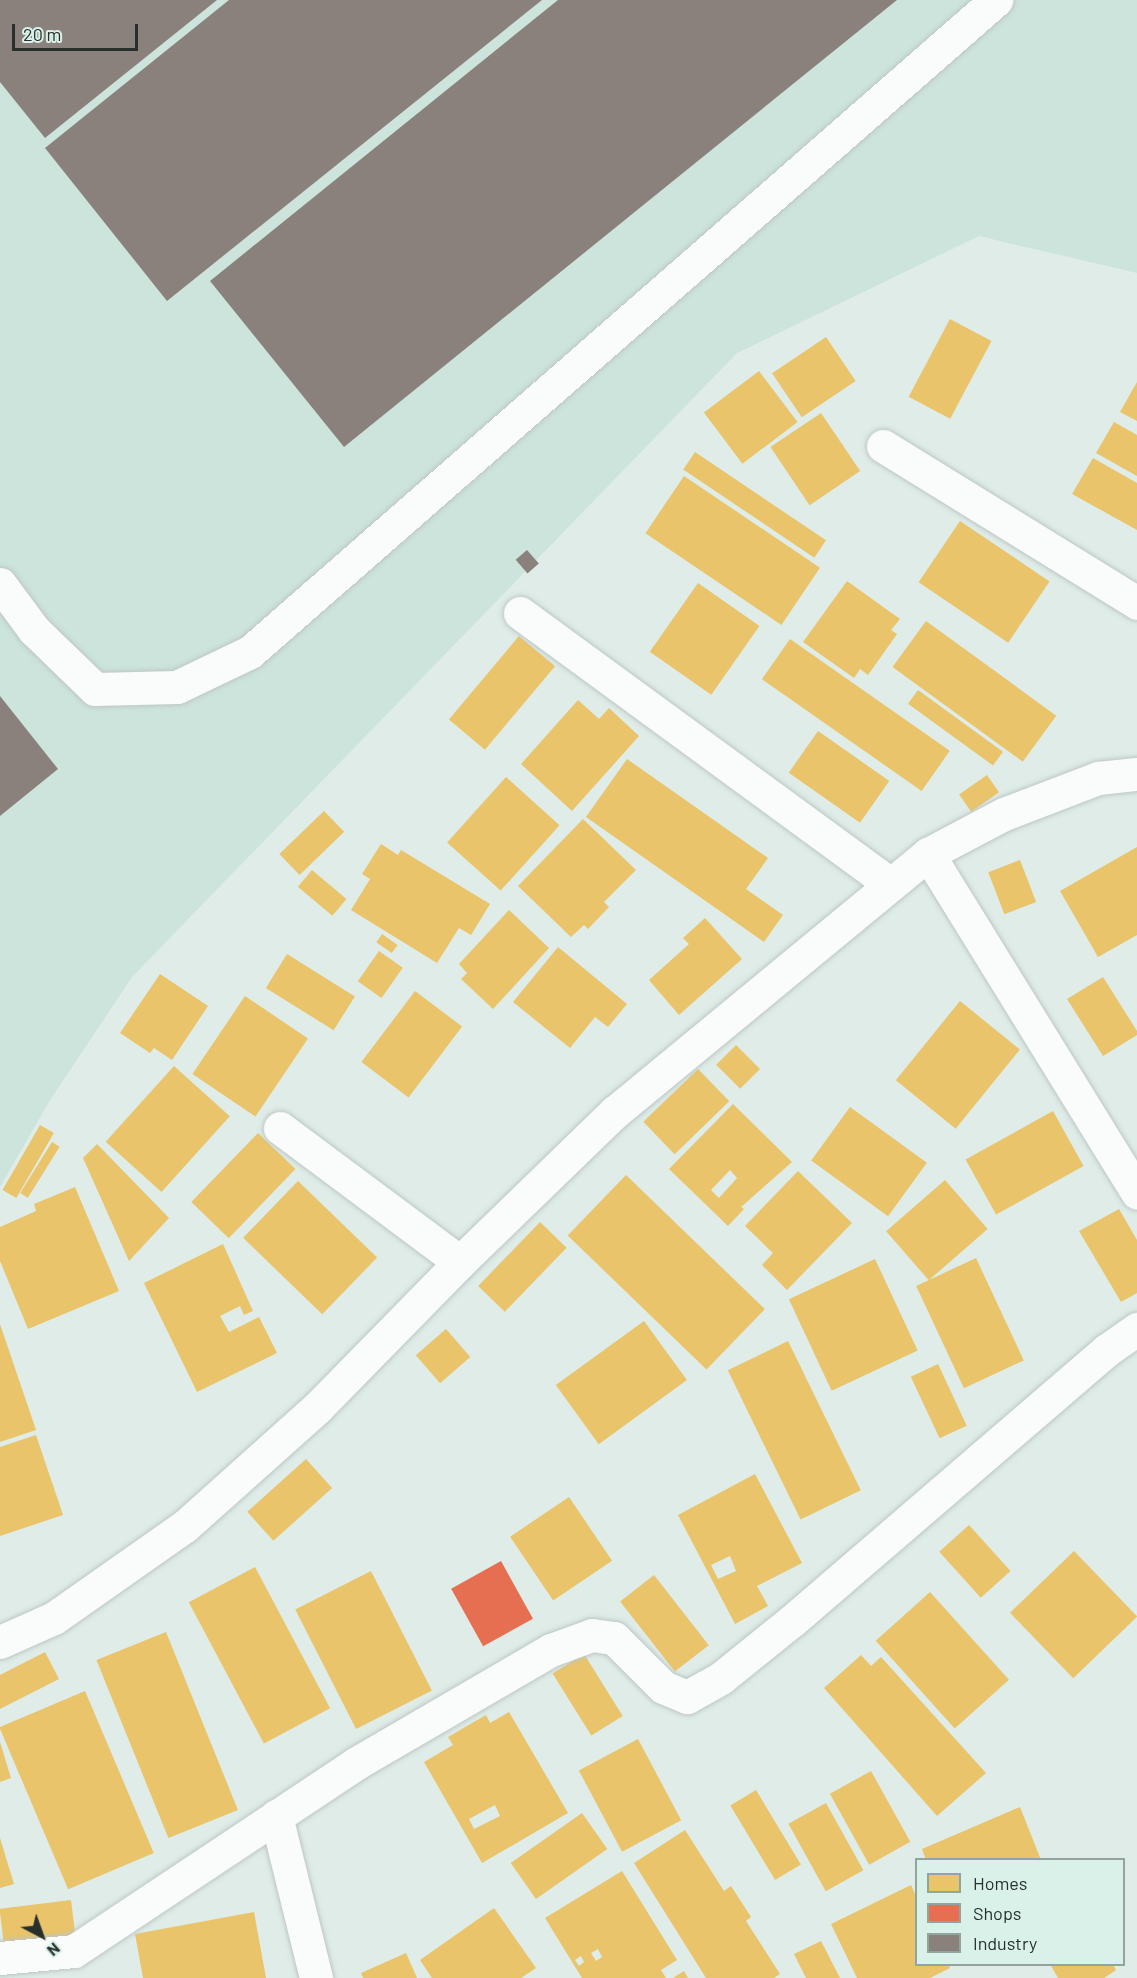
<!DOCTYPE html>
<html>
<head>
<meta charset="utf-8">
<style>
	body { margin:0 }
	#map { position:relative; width:1137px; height:1978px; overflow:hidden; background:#dfece8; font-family:Barlow,sans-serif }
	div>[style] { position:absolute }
	.built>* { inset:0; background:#cce4dc }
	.homes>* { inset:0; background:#e9c46a; transform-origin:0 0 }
	.shops>* { inset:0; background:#e76f51; transform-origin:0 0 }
	.industry>* { inset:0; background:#8a817c; transform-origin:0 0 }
	.roads { filter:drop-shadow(0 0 2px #bdc7c3) drop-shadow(0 0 2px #bdc7c3) }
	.street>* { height:33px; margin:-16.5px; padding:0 16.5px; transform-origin:16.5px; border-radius:16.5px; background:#fafcfc }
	span { translate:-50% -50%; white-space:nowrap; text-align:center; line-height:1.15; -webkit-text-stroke:6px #daf1e9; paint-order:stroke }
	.legend { position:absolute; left:915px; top:1858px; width:210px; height:108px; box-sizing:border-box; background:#daf1e9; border:2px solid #92a49e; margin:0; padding:8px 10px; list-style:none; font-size:18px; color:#27302d }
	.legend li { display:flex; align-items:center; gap:12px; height:30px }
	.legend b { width:30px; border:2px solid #92a49e }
	.north { position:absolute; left:12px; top:1906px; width:60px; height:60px; -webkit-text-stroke:4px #daf1e9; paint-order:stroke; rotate:139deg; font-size:16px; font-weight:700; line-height:24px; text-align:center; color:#27302d }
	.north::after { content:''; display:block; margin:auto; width:21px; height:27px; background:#27302d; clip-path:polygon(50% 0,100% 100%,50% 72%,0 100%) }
	.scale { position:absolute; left:12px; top:24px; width:126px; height:27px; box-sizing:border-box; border:3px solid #27302d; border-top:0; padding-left:8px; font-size:18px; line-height:21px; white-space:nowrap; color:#27302d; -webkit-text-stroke:4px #daf1e9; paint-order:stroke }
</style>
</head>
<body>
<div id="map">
	<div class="built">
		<div style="clip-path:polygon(0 0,1137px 0,1137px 273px,979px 236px,737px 353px,132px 977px,50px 1100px,0 1187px)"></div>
	</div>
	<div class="homes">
		<div style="left:950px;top:319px;width:47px;height:88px;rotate:28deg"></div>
		<div style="left:826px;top:337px;width:53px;height:65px;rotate:56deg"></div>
		<div style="left:759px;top:371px;width:64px;height:69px;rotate:53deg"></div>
		<div style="clip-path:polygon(1137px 382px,1137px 421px,1120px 412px)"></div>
		<div style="left:821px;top:413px;width:70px;height:61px;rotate:56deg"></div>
		<div style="clip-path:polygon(1114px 422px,1137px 435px,1137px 476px,1096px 453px)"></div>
		<div style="left:695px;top:452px;width:158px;height:21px;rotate:34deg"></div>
		<div style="clip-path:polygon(1093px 458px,1137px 483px,1137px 530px,1072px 494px)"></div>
		<div style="left:684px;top:476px;width:164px;height:69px;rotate:34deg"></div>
		<div style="left:960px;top:521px;width:108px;height:74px;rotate:34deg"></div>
		<div style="clip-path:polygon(847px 581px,900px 619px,891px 630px,897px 634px,868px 675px,860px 669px,854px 678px,803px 642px)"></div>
		<div style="left:698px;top:583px;width:75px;height:84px;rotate:35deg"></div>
		<div style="left:926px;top:621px;width:161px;height:57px;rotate:36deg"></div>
		<div style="left:519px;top:636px;width:47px;height:109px;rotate:40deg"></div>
		<div style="left:790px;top:639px;width:195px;height:49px;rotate:35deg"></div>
		<div style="left:918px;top:690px;width:105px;height:17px;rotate:36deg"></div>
		<div style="clip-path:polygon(578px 700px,599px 719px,609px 708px,639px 736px,572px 811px,521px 764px)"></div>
		<div style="left:818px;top:731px;width:87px;height:51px;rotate:35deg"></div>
		<div style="clip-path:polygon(627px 759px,768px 858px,746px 889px,783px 915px,764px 942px,586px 817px)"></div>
		<div style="left:987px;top:775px;width:21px;height:34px;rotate:55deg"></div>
		<div style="left:506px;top:777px;width:72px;height:88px;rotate:42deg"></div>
		<div style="left:324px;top:811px;width:29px;height:62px;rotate:46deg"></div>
		<div style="clip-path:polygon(583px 819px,636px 870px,604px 902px,609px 907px,588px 929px,584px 925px,571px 937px,518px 886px)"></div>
		<div style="clip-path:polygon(381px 844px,398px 855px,401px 850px,490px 904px,471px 935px,459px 928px,437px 963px,351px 910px,370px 879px,362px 874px)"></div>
		<div style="clip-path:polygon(1137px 847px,1137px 935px,1098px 957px,1060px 891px)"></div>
		<div style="left:1020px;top:860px;width:45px;height:34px;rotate:69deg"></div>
		<div style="left:312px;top:870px;width:45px;height:22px;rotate:40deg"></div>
		<div style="clip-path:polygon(509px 910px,549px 948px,493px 1009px,461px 979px,467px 973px,459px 964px)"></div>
		<div style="clip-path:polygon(705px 918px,742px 959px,679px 1015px,649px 980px,689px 944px,683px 938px)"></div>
		<div style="left:382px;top:934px;width:19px;height:10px;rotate:35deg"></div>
		<div style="clip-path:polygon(558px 947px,627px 1004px,608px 1027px,595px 1017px,570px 1048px,513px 1002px)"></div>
		<div style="left:379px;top:951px;width:29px;height:37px;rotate:35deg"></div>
		<div style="left:287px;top:954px;width:80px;height:40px;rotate:32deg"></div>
		<div style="clip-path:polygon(160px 974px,208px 1006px,172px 1060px,154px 1048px,150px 1053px,120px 1033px)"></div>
		<div style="clip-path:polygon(1103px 977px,1137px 1031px,1137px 1035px,1103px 1056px,1067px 999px)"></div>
		<div style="left:415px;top:991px;width:59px;height:89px;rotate:37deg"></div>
		<div style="left:245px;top:996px;width:76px;height:94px;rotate:34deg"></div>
		<div style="left:960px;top:1001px;width:77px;height:102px;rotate:39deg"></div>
		<div style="left:736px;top:1045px;width:34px;height:28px;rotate:45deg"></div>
		<div style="left:174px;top:1066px;width:75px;height:102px;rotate:42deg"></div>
		<div style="left:698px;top:1069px;width:45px;height:76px;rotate:46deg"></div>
		<div style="clip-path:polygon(evenodd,733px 1104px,792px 1162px,741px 1207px,744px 1209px,728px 1226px,669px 1169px,733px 1104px,730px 1170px,737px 1178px,719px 1198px,711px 1190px,730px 1170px)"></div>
		<div style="left:850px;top:1107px;width:95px;height:66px;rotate:36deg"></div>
		<div style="left:1053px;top:1111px;width:63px;height:100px;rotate:61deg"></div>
		<div style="left:40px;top:1125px;width:16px;height:75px;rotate:30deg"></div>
		<div style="left:258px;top:1133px;width:52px;height:96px;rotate:44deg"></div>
		<div style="left:52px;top:1142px;width:9px;height:60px;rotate:32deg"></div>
		<div style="clip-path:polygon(97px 1144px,169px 1218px,129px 1261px,83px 1158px)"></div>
		<div style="clip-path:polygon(798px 1171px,852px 1223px,787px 1290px,762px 1265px,773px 1253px,745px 1226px)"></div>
		<div style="left:626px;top:1175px;width:193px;height:84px;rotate:44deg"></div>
		<div style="left:945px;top:1180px;width:65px;height:78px;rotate:49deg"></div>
		<div style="left:298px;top:1181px;width:110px;height:79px;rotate:44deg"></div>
		<div style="clip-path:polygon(75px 1187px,119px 1291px,28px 1329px,0 1261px,0 1227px,36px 1211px,34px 1204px)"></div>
		<div style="clip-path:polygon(1119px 1209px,1137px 1240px,1137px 1293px,1121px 1302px,1079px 1231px)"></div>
		<div style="left:540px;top:1222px;width:37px;height:89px;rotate:44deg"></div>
		<div style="clip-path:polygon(223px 1244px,253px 1311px,244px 1315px,240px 1306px,220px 1316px,229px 1332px,259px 1317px,277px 1353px,197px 1392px,144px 1283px)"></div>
		<div style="left:976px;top:1258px;width:113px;height:66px;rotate:65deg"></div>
		<div style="left:875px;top:1259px;width:101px;height:95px;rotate:65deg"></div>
		<div style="left:644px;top:1321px;width:73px;height:109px;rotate:54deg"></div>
		<div style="clip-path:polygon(0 1324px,36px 1430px,0 1442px)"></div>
		<div style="left:446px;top:1329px;width:37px;height:40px;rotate:49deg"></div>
		<div style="left:788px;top:1341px;width:166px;height:67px;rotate:64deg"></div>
		<div style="left:938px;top:1364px;width:68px;height:30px;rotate:65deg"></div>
		<div style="clip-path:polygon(36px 1435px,63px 1515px,0 1536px,0 1447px)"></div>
		<div style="left:306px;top:1459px;width:39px;height:79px;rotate:48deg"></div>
		<div style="clip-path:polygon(evenodd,755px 1474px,802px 1563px,757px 1586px,768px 1606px,735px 1624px,678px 1515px,755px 1474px,730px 1556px,736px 1571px,718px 1579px,711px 1565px,730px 1556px)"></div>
		<div style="left:569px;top:1497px;width:77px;height:71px;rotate:56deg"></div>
		<div style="left:969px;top:1525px;width:62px;height:40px;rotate:48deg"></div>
		<div style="left:1074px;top:1551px;width:91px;height:89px;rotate:46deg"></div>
		<div style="left:255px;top:1567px;width:160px;height:75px;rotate:62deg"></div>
		<div style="left:371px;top:1571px;width:134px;height:85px;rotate:63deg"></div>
		<div style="left:654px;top:1575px;width:89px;height:43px;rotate:52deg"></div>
		<div style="left:930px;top:1592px;width:118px;height:73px;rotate:48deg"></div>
		<div style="left:166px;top:1632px;width:192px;height:75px;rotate:68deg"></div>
		<div style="clip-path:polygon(45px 1652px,59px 1679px,0 1709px,0 1675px)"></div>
		<div style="left:584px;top:1654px;width:73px;height:37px;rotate:58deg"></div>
		<div style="clip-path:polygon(861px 1655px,871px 1666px,881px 1657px,986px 1773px,937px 1816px,824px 1688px)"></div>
		<div style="left:85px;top:1691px;width:176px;height:93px;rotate:67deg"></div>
		<div style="clip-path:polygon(evenodd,509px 1712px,568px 1813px,482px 1863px,424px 1762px,453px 1745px,448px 1737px,486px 1715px,490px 1723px,509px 1712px,495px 1805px,500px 1816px,474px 1829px,469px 1819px,495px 1805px)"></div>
		<div style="left:638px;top:1739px;width:92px;height:67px;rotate:62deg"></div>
		<div style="clip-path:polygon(0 1742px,11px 1778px,0 1782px)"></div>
		<div style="left:871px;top:1771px;width:81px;height:47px;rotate:61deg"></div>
		<div style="left:756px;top:1790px;width:87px;height:30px;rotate:59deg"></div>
		<div style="left:826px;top:1803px;width:77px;height:43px;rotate:61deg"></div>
		<div style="clip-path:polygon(1020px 1807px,1041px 1860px,926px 1860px,922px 1849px)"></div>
		<div style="left:582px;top:1813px;width:44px;height:87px;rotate:55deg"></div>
		<div style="clip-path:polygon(685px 1830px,724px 1891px,731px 1886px,751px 1917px,746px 1921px,780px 1974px,774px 1978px,706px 1978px,634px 1863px)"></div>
		<div style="clip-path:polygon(0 1838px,14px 1884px,0 1888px)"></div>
		<div style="clip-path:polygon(evenodd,622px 1871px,677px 1960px,661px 1970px,666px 1978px,582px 1978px,545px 1918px,622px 1871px,598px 1949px,602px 1957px,596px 1961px,591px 1953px,598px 1949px,622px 1871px,581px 1956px,584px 1962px,579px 1966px,575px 1960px,581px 1956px)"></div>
		<div style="clip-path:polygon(911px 1885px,916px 1896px,916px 1964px,949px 1964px,950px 1968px,930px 1978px,857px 1978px,831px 1924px)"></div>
		<div style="left:71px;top:1900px;width:41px;height:72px;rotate:83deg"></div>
		<div style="clip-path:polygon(494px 1908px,536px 1968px,521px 1978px,432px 1978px,420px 1960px)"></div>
		<div style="clip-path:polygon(254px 1912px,266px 1978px,143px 1978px,135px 1934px)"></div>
		<div style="clip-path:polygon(821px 1941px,840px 1978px,806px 1978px,794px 1954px)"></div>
		<div style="clip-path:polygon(406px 1953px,417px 1978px,363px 1978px,361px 1973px)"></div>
		<div style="clip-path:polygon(1050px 1964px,1113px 1964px,1116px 1970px,1104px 1978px,1058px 1978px)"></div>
		<div style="clip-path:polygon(684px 1971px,688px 1978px,673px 1978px)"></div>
	</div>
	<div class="shops">
		<div style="left:501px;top:1561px;width:66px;height:57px;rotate:61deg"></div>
	</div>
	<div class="industry">
		<div style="clip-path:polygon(0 0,217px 0,45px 138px,0 82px)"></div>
		<div style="clip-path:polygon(229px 0,542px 0,167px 301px,45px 148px)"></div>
		<div style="clip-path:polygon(558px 0,897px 0,344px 447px,210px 281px)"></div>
		<div style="left:527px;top:550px;width:18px;height:15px;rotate:49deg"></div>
		<div style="clip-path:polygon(0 696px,58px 769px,0 816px)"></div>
	</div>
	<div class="roads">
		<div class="street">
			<div style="left:883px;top:446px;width:299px;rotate:31.7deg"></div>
			<div style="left:0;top:584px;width:57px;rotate:53.5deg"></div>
			<div style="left:34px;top:630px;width:85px;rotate:44deg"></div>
			<div style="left:95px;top:689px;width:82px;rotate:-1.4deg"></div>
			<div style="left:177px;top:687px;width:81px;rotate:-25.6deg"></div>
			<div style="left:250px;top:652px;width:991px;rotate:-41.15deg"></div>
			<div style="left:520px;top:613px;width:459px;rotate:36.2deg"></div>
			<div style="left:928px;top:854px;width:398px;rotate:58.3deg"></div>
			<div style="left:280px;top:1128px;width:224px;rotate:36.7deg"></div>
			<div style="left:0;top:1642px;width:59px;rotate:-24deg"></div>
			<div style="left:54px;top:1618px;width:160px;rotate:-35.1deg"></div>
			<div style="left:185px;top:1526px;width:178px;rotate:-41.8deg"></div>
			<div style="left:318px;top:1407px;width:203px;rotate:-45.6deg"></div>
			<div style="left:460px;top:1262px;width:216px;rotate:-44.1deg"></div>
			<div style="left:615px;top:1112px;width:406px;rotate:-39.5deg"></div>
			<div style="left:928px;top:854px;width:86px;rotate:-27.8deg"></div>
			<div style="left:1004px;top:814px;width:101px;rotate:-21deg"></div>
			<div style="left:1098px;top:778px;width:39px;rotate:-6deg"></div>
			<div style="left:276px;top:1816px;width:167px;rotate:76.1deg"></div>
			<div style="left:0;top:1958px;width:74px;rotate:-5.4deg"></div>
			<div style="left:74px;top:1951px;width:338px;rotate:-33.6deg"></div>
			<div style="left:355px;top:1764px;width:227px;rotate:-30.2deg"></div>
			<div style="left:551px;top:1650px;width:44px;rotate:-20.1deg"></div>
			<div style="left:592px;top:1635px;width:22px;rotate:8deg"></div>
			<div style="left:614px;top:1638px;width:69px;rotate:45deg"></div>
			<div style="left:663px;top:1687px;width:26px;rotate:23deg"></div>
			<div style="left:687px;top:1697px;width:39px;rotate:-29deg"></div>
			<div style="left:721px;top:1678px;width:92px;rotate:-38.9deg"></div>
			<div style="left:793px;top:1620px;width:414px;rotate:-40.7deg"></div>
			<div style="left:1107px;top:1350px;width:37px;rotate:-35deg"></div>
		</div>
	</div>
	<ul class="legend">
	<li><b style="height:16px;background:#e9c46a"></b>Homes</li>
	<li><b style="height:16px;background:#e76f51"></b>Shops</li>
	<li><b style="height:16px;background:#8a817c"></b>Industry</li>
	</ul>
	<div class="north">N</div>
	<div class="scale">20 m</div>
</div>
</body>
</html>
